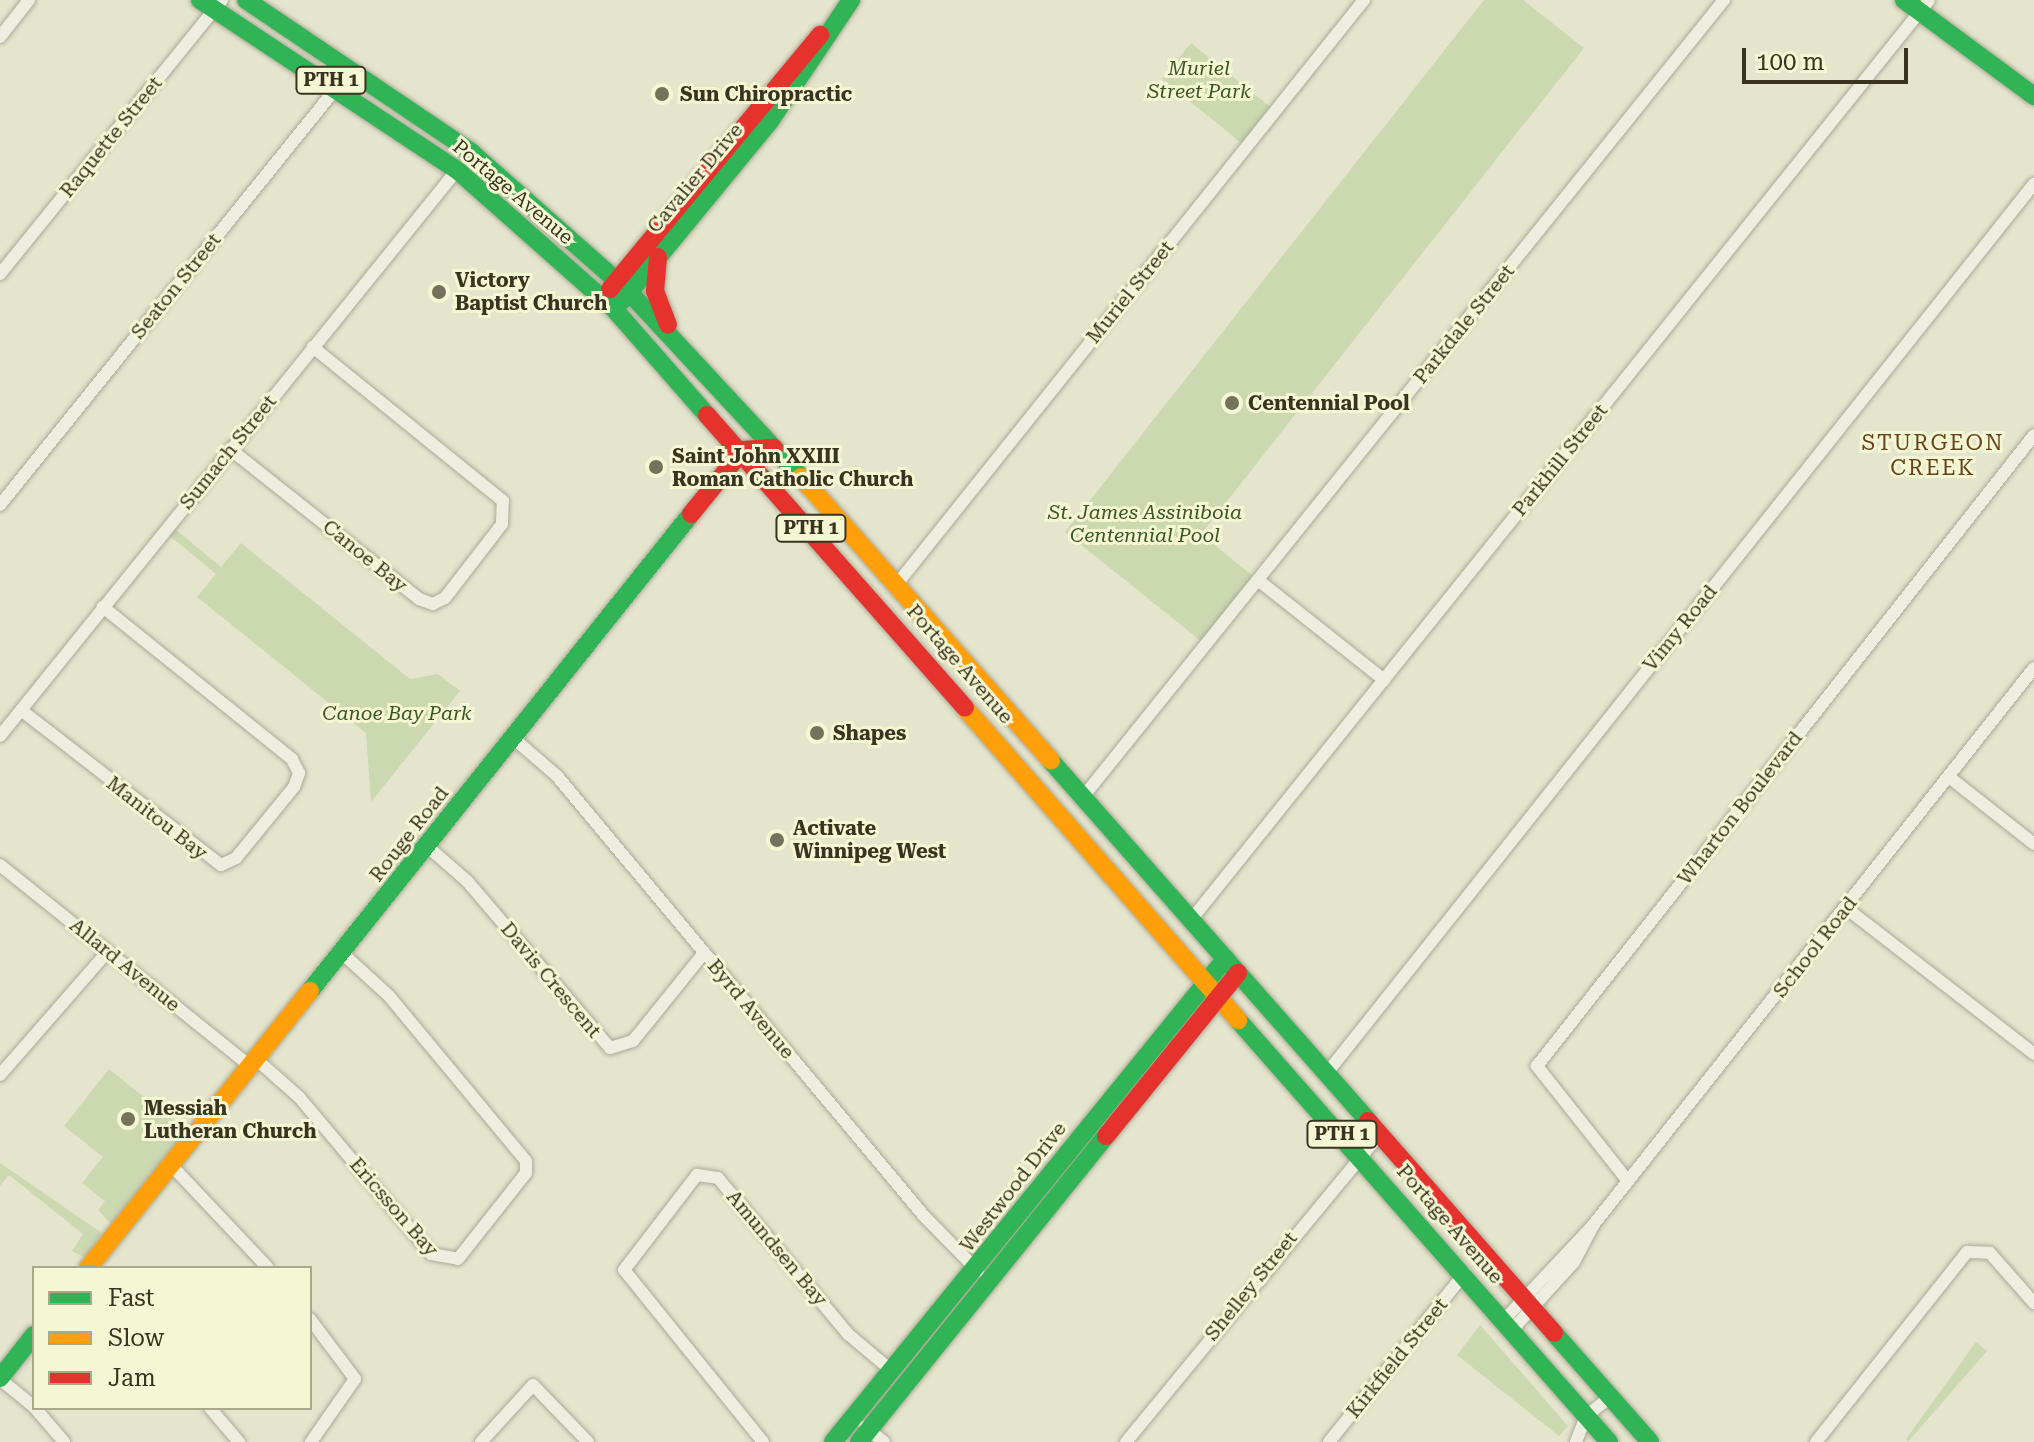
<!DOCTYPE html>
<html>
<head>
<meta charset="utf-8">
<style>
	body { margin:0 }
	#map { position:relative; width:2034px; height:1442px; overflow:hidden; background:#e5e5ce; font-family:"Roboto Serif",serif }
	div>[style] { position:absolute }
	.green>* { inset:0; background:#cbd8b0; transform-origin:0 0 }
	.roads { filter:drop-shadow(0 0 2px #aaa997) drop-shadow(0 0 2px #aaa997) }
	.street>* { height:12px; margin:-6px; padding:0 6px; transform-origin:6px; border-radius:6px; background:#edede0 }
	.fast>* { height:18px; margin:-9px; padding:0 9px; transform-origin:9px; border-radius:9px; background:#30b455 }
	.slow>* { height:18px; margin:-9px; padding:0 9px; transform-origin:9px; border-radius:9px; background:#ff9f0a }
	.jam>* { height:18px; margin:-9px; padding:0 9px; transform-origin:9px; border-radius:9px; background:#e5322d }
	.dots>* { width:22px; height:22px; translate:-50% -50%; box-sizing:border-box; border:4px solid #f5f6d4; border-radius:50% }
	span { translate:-50% -50%; white-space:nowrap; text-align:center; line-height:1.15; -webkit-text-stroke:6px #f5f6d4; paint-order:stroke }
	.shield-label span { padding:2px 6px; background:#f5f6d4; border:2px solid; border-radius:6px; -webkit-text-stroke-width:0 }
	.shield-label { font-size:18px; color:#39341f; font-weight:700 }
	.park-label { font-size:20px; color:#3a5625; font-style:italic }
	.poi-label { font-size:20px; color:#39341f; font-weight:700 }
	.left { translate:0 -50%; text-align:left }
	.street-label { font-size:20px; color:#39341f }
	.neighbourhood-label { font-size:22px; color:#66441e; letter-spacing:2px }
	.legend { position:absolute; left:32px; top:1266px; width:280px; height:144px; box-sizing:border-box; background:#f5f6d4; border:2px solid #aaa88c; margin:0; padding:10px 14px; list-style:none; font-size:24px; color:#39341f }
	.legend li { display:flex; align-items:center; gap:16px; height:40px }
	.legend b { width:40px; border:2px solid #aaa88c }
	.scale { position:absolute; left:1742px; top:48px; width:166px; height:36px; box-sizing:border-box; border:4px solid #39341f; border-top:0; padding-left:10px; font-size:24px; line-height:28px; white-space:nowrap; color:#39341f; -webkit-text-stroke:6px #f5f6d4; paint-order:stroke }
</style>
</head>
<body>
<div id="map">
	<div class="green">
		<div style="clip-path:polygon(1484px 0,1523px 0,1584px 48px,1201px 534px,1258px 580px,1206px 645px,1065px 532px)"></div>
		<div style="left:1191px;top:43px;width:108px;height:46px;rotate:39deg"></div>
		<div style="clip-path:polygon(169px 524px,221px 567px,241px 543px,410px 679px,438px 674px,460px 691px,371px 802px,366px 733px,197px 597px,216px 574px,164px 531px)"></div>
		<div style="clip-path:polygon(109px 1069px,186px 1131px,111px 1224px,98px 1210px,105px 1201px,82px 1183px,103px 1157px,64px 1126px)"></div>
		<div style="clip-path:polygon(0 1163px,102px 1233px,85px 1258px,72px 1251px,83px 1234px,9px 1175px,0 1186px)"></div>
		<div style="clip-path:polygon(1480px 1325px,1568px 1426px,1559px 1436px,1457px 1355px)"></div>
		<div style="clip-path:polygon(1976px 1342px,1987px 1351px,1908px 1442px,1906px 1439px)"></div>
	</div>
	<div class="roads">
		<div class="street">
			<div style="left:0;top:37px;width:47px;rotate:-51.9deg"></div>
			<div style="left:0;top:274px;width:353px;rotate:-51deg"></div>
			<div style="left:230px;top:449px;width:241px;rotate:38.4deg"></div>
			<div style="left:419px;top:599px;width:15px;rotate:20deg"></div>
			<div style="left:433px;top:604px;width:13px;rotate:-27deg"></div>
			<div style="left:445px;top:598px;width:93px;rotate:-52.4deg"></div>
			<div style="left:502px;top:524px;width:23px;rotate:-88deg"></div>
			<div style="left:503px;top:501px;width:245px;rotate:-141deg"></div>
			<div style="left:0;top:505px;width:537px;rotate:-51.12deg"></div>
			<div style="left:1258px;top:580px;width:161px;rotate:38.4deg"></div>
			<div style="left:897px;top:584px;width:748px;rotate:-51.35deg"></div>
			<div style="left:21px;top:710px;width:253px;rotate:37.8deg"></div>
			<div style="left:221px;top:865px;width:17px;rotate:-25deg"></div>
			<div style="left:236px;top:858px;width:92px;rotate:-50.8deg"></div>
			<div style="left:294px;top:787px;width:15px;rotate:-70deg"></div>
			<div style="left:299px;top:773px;width:16px;rotate:-117deg"></div>
			<div style="left:292px;top:759px;width:243px;rotate:-141.2deg"></div>
			<div style="left:0;top:736px;width:727px;rotate:-51.08deg"></div>
			<div style="left:513px;top:738px;width:58px;rotate:40.8deg"></div>
			<div style="left:557px;top:776px;width:573px;rotate:50.17deg"></div>
			<div style="left:924px;top:1216px;width:77px;rotate:45.5deg"></div>
			<div style="left:1949px;top:777px;width:108px;rotate:38.2deg"></div>
			<div style="left:1083px;top:797px;width:1023px;rotate:-51.19deg"></div>
			<div style="left:428px;top:847px;width:52px;rotate:41.1deg"></div>
			<div style="left:467px;top:881px;width:220px;rotate:49.4deg"></div>
			<div style="left:610px;top:1048px;width:24px;rotate:-17deg"></div>
			<div style="left:633px;top:1041px;width:113px;rotate:-51.1deg"></div>
			<div style="left:0;top:865px;width:321px;rotate:38.8deg"></div>
			<div style="left:1846px;top:908px;width:238px;rotate:37.8deg"></div>
			<div style="left:1191px;top:920px;width:1179px;rotate:-51.26deg"></div>
			<div style="left:256px;top:1059px;width:57px;rotate:41.5deg"></div>
			<div style="left:299px;top:1097px;width:205px;rotate:49.9deg"></div>
			<div style="left:431px;top:1254px;width:27px;rotate:10deg"></div>
			<div style="left:458px;top:1259px;width:110px;rotate:-51.7deg"></div>
			<div style="left:526px;top:1173px;width:12px;rotate:-90deg"></div>
			<div style="left:526px;top:1161px;width:214px;rotate:-129.7deg"></div>
			<div style="left:389px;top:996px;width:64px;rotate:-137.5deg"></div>
			<div style="left:1327px;top:1073px;width:1136px;rotate:-51.51deg"></div>
			<div style="left:0;top:1075px;width:164px;rotate:-48.9deg"></div>
			<div style="left:171px;top:1165px;width:141px;rotate:46.7deg"></div>
			<div style="left:1628px;top:1181px;width:147px;rotate:-128.4deg"></div>
			<div style="left:1537px;top:1066px;width:803px;rotate:-51.77deg"></div>
			<div style="left:310px;top:1319px;width:75px;rotate:53.1deg"></div>
			<div style="left:355px;top:1379px;width:77px;rotate:124.9deg"></div>
			<div style="left:1504px;top:1320px;width:132px;rotate:-46.8deg"></div>
			<div style="left:1594px;top:1224px;width:709px;rotate:-51.64deg"></div>
			<div style="left:1513px;top:1329px;width:91px;rotate:-47.7deg"></div>
			<div style="left:1574px;top:1262px;width:43px;rotate:-62.2deg"></div>
			<div style="left:0;top:1379px;width:44px;rotate:39.5deg"></div>
			<div style="left:35px;top:1408px;width:45px;rotate:49.5deg"></div>
			<div style="left:210px;top:1408px;width:45px;rotate:49.5deg"></div>
			<div style="left:865px;top:1427px;width:24px;rotate:38deg"></div>
			<div style="left:481px;top:1442px;width:77px;rotate:-47.6deg"></div>
			<div style="left:533px;top:1385px;width:79px;rotate:46deg"></div>
			<div style="left:763px;top:1442px;width:221px;rotate:-128.9deg"></div>
			<div style="left:624px;top:1270px;width:120px;rotate:-52.5deg"></div>
			<div style="left:697px;top:1175px;width:21px;rotate:8deg"></div>
			<div style="left:718px;top:1178px;width:203px;rotate:50.2deg"></div>
			<div style="left:848px;top:1334px;width:57px;rotate:40.1deg"></div>
			<div style="left:1126px;top:1442px;width:399px;rotate:-50.5deg"></div>
			<div style="left:1329px;top:1442px;width:217px;rotate:-51.2deg"></div>
			<div style="left:1576px;top:1442px;width:28px;rotate:-69deg"></div>
			<div style="left:1586px;top:1416px;width:31px;rotate:-38deg"></div>
			<div style="left:1816px;top:1442px;width:243px;rotate:-51.5deg"></div>
			<div style="left:1967px;top:1252px;width:23px;rotate:2deg"></div>
			<div style="left:1990px;top:1253px;width:67px;rotate:48.7deg"></div>
		</div>
		<div class="fast">
			<div style="left:200px;top:0;width:308px;rotate:33.5deg"></div>
			<div style="left:457px;top:170px;width:211px;rotate:41.5deg"></div>
			<div style="left:615px;top:310px;width:140px;rotate:48.8deg"></div>
			<div style="left:246px;top:0;width:272px;rotate:34deg"></div>
			<div style="left:471px;top:152px;width:211px;rotate:41.5deg"></div>
			<div style="left:629px;top:292px;width:253px;rotate:47.1deg"></div>
			<div style="left:1904px;top:0;width:162px;rotate:36.4deg"></div>
			<div style="left:623px;top:300px;width:232px;rotate:-50.6deg"></div>
			<div style="left:770px;top:121px;width:146px;rotate:-56.2deg"></div>
			<div style="left:1051px;top:761px;width:480px;rotate:48.6deg"></div>
			<div style="left:310px;top:991px;width:610px;rotate:-51.38deg"></div>
			<div style="left:1238px;top:1020px;width:562px;rotate:48.68deg"></div>
			<div style="left:1554px;top:1333px;width:145px;rotate:48.6deg"></div>
			<div style="left:0;top:1378px;width:55px;rotate:-51.7deg"></div>
			<div style="left:833px;top:1442px;width:623px;rotate:-50.92deg"></div>
			<div style="left:859px;top:1442px;width:393px;rotate:-51.1deg"></div>
		</div>
		<div class="slow">
			<div style="left:801px;top:477px;width:378px;rotate:48.6deg"></div>
			<div style="left:965px;top:708px;width:415px;rotate:48.8deg"></div>
			<div style="left:88px;top:1268px;width:355px;rotate:-51.3deg"></div>
		</div>
		<div class="jam">
			<div style="left:658px;top:257px;width:34px;rotate:95deg"></div>
			<div style="left:655px;top:291px;width:36px;rotate:69deg"></div>
			<div style="left:610px;top:289px;width:330px;rotate:-50.4deg"></div>
			<div style="left:707px;top:415px;width:390px;rotate:48.6deg"></div>
			<div style="left:691px;top:514px;width:82px;rotate:-50.9deg"></div>
			<div style="left:743px;top:450px;width:31px;rotate:-4deg"></div>
			<div style="left:1368px;top:1121px;width:282px;rotate:48.7deg"></div>
			<div style="left:1106px;top:1136px;width:210px;rotate:-51deg"></div>
		</div>
	</div>
	<div class="dots">
		<div style="left:662px;top:94px;background:#75725c"></div>
		<div style="left:439px;top:292px;background:#75725c"></div>
		<div style="left:1232px;top:403px;background:#75725c"></div>
		<div style="left:656px;top:467px;background:#75725c"></div>
		<div style="left:817px;top:733px;background:#75725c"></div>
		<div style="left:777px;top:840px;background:#75725c"></div>
		<div style="left:128px;top:1119px;background:#75725c"></div>
	</div>
	<div class="shield-label">
		<span style="left:331px;top:80px">PTH 1</span>
		<span style="left:811px;top:528px">PTH 1</span>
		<span style="left:1342px;top:1134px">PTH 1</span>
	</div>
	<div class="park-label">
		<span style="left:1199px;top:80px">Muriel<br>Street Park</span>
		<span style="left:1145px;top:524px">St. James Assiniboia<br>Centennial Pool</span>
		<span style="left:397px;top:713px">Canoe Bay Park</span>
	</div>
	<div class="poi-label">
		<span class="left" style="left:680px;top:94px">Sun Chiropractic</span>
		<span class="left" style="left:455px;top:292px">Victory<br>Baptist Church</span>
		<span class="left" style="left:1248px;top:403px">Centennial Pool</span>
		<span class="left" style="left:672px;top:468px">Saint John XXIII<br>Roman Catholic Church</span>
		<span class="left" style="left:833px;top:733px">Shapes</span>
		<span class="left" style="left:793px;top:840px">Activate<br>Winnipeg West</span>
		<span class="left" style="left:144px;top:1120px">Messiah<br>Lutheran Church</span>
	</div>
	<div class="street-label">
		<span style="left:111px;top:137px;rotate:-51deg">Raquette Street</span>
		<span style="left:695px;top:178px;rotate:-50deg">Cavalier Drive</span>
		<span style="left:513px;top:192px;rotate:40deg">Portage Avenue</span>
		<span style="left:176px;top:286px;rotate:-51deg">Seaton Street</span>
		<span style="left:1130px;top:292px;rotate:-51deg">Muriel Street</span>
		<span style="left:1464px;top:324px;rotate:-51deg">Parkdale Street</span>
		<span style="left:228px;top:452px;rotate:-51deg">Sumach Street</span>
		<span style="left:1560px;top:460px;rotate:-51deg">Parkhill Street</span>
		<span style="left:365px;top:556px;rotate:39deg">Canoe Bay</span>
		<span style="left:1680px;top:628px;rotate:-51deg">Vimy Road</span>
		<span style="left:960px;top:664px;rotate:49deg">Portage Avenue</span>
		<span style="left:1740px;top:808px;rotate:-52deg">Wharton Boulevard</span>
		<span style="left:157px;top:818px;rotate:38deg">Manitou Bay</span>
		<span style="left:409px;top:834px;rotate:-52deg">Rouge Road</span>
		<span style="left:1815px;top:947px;rotate:-52deg">School Road</span>
		<span style="left:125px;top:965px;rotate:39deg">Allard Avenue</span>
		<span style="left:551px;top:980px;rotate:50deg">Davis Crescent</span>
		<span style="left:751px;top:1009px;rotate:50deg">Byrd Avenue</span>
		<span style="left:1013px;top:1187px;rotate:-52deg">Westwood Drive</span>
		<span style="left:394px;top:1207px;rotate:49deg">Ericsson Bay</span>
		<span style="left:1450px;top:1224px;rotate:49deg">Portage Avenue</span>
		<span style="left:777px;top:1248px;rotate:50deg">Amundsen Bay</span>
		<span style="left:1251px;top:1286px;rotate:-51deg">Shelley Street</span>
		<span style="left:1397px;top:1358px;rotate:-51deg">Kirkfield Street</span>
	</div>
	<div class="neighbourhood-label">
		<span style="left:1933px;top:455px">STURGEON<br>CREEK</span>
	</div>
	<ul class="legend">
	<li><b style="height:10px;background:#30b455"></b>Fast</li>
	<li><b style="height:10px;background:#ff9f0a"></b>Slow</li>
	<li><b style="height:10px;background:#e5322d"></b>Jam</li>
	</ul>
	<div class="scale">100 m</div>
</div>
</body>
</html>
